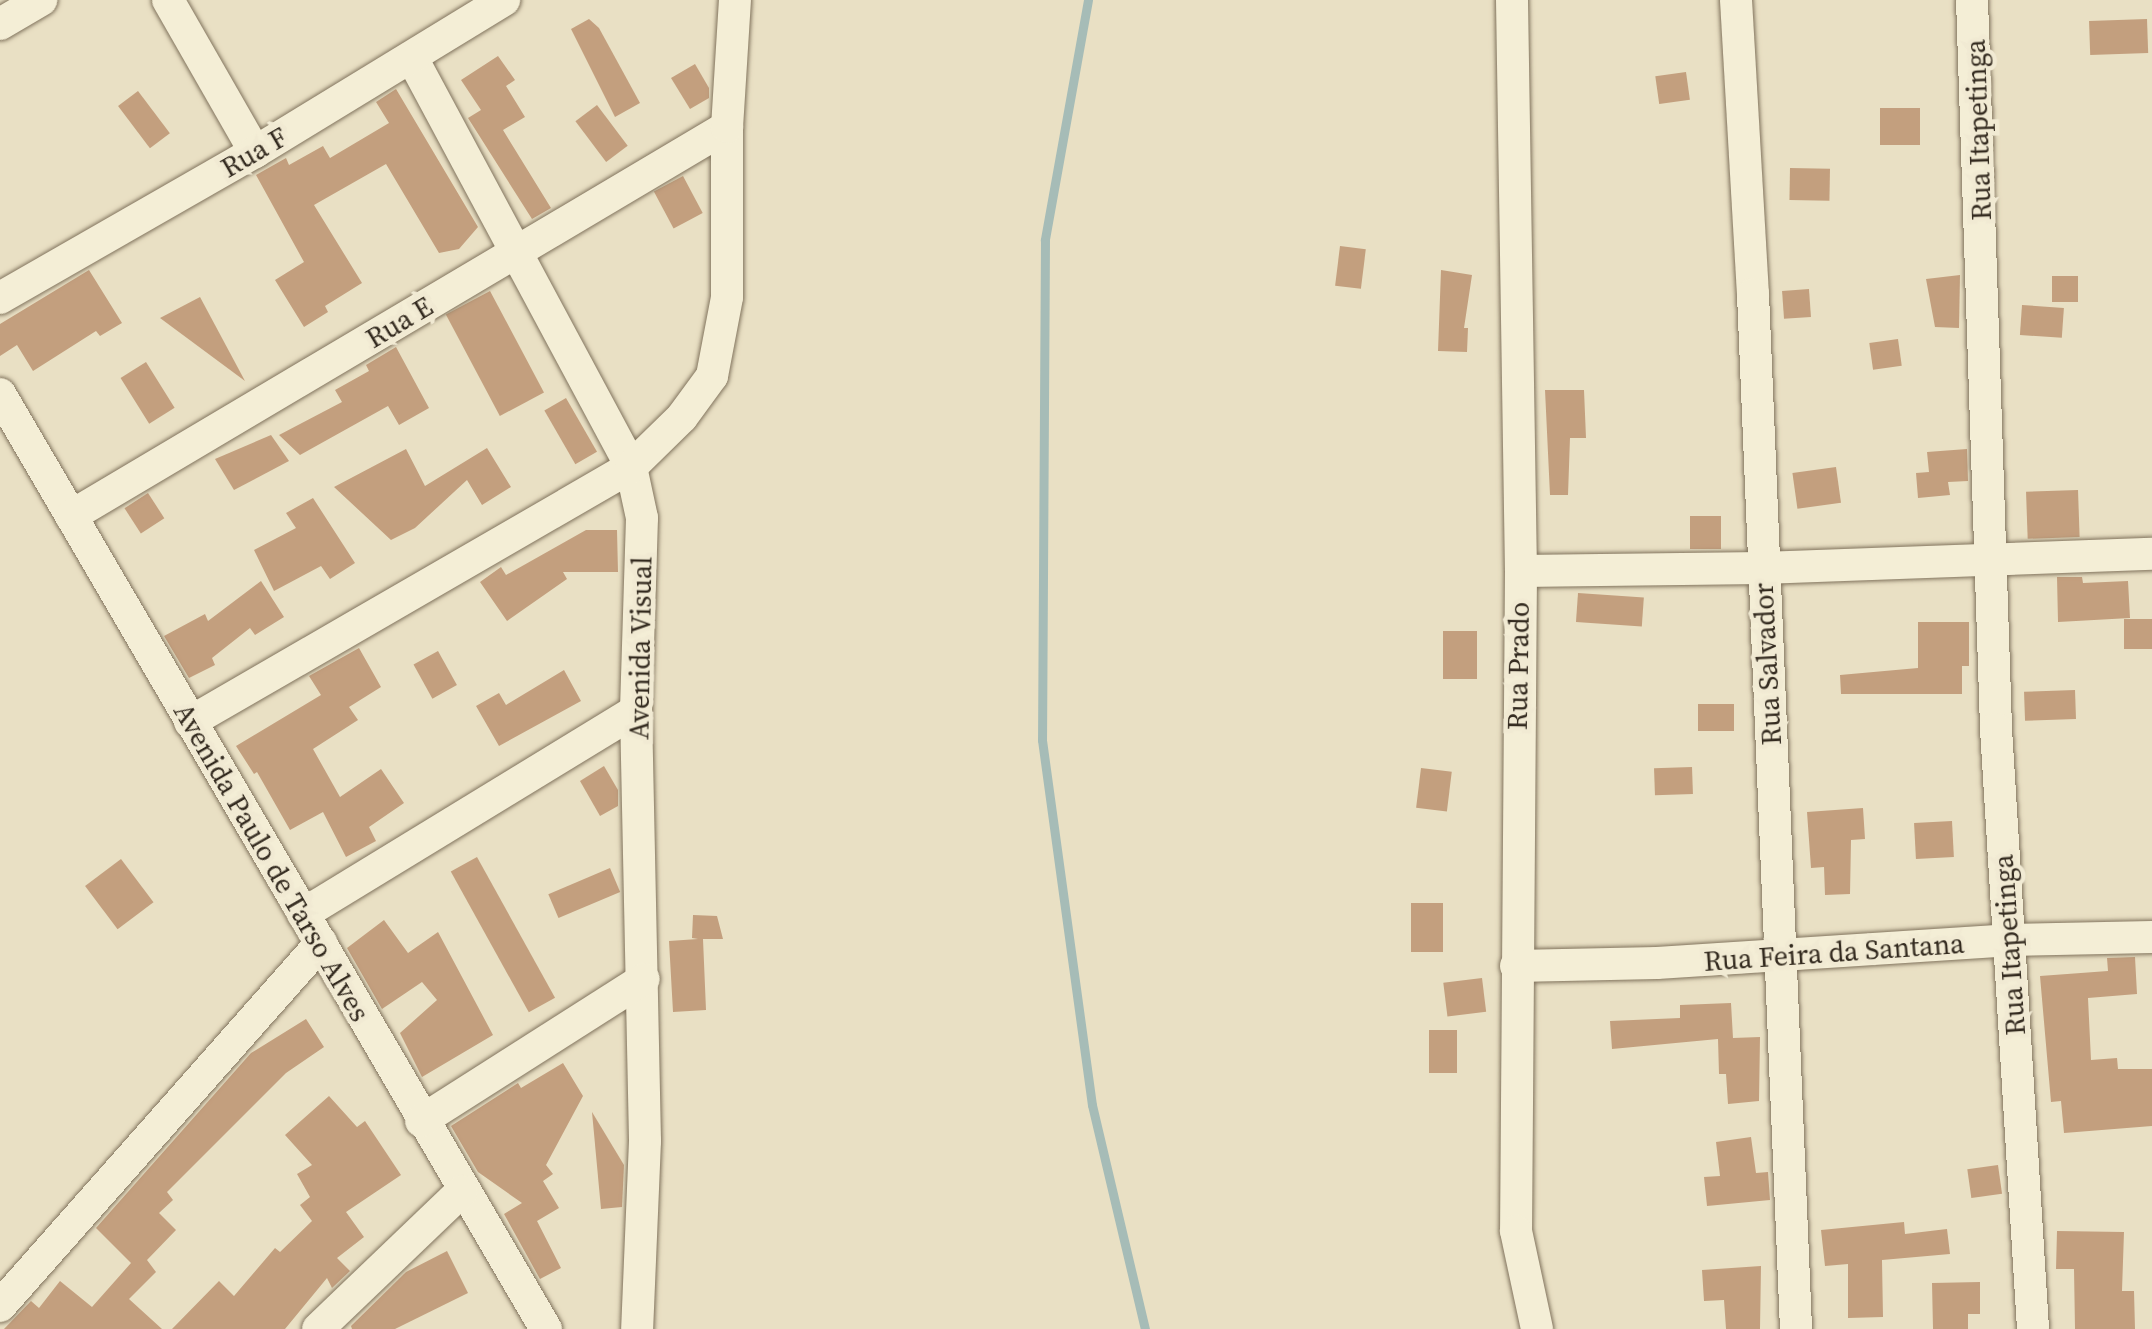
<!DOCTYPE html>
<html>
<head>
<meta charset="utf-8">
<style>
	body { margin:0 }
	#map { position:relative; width:2152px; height:1329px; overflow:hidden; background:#e9e0c4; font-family:"Source Serif 4",serif }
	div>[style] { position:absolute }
	.stream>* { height:9px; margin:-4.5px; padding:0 4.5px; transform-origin:4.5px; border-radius:4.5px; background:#a6bcb7 }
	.building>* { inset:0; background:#c39f7e; transform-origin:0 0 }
	.roads { filter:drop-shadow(0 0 2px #81735d) drop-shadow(0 0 2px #81735d) }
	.minor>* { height:32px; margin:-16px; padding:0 16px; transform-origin:16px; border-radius:16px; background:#f4eed6 }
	span { translate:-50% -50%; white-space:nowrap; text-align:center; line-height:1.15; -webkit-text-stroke:9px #f1ead3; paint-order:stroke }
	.street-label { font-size:28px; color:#332a1f }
</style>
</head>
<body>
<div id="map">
	<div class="stream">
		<div style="left:1088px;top:0;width:244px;rotate:100.2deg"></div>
		<div style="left:1045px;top:240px;width:500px;rotate:90.34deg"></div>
		<div style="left:1042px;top:740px;width:368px;rotate:82.2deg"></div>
		<div style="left:1092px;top:1105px;width:230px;rotate:76.7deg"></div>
	</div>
	<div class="building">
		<div style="clip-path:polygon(589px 19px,599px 28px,640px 103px,615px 117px,571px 29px)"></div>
		<div style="left:2147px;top:19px;width:34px;height:58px;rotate:88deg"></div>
		<div style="clip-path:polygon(498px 56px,515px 80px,506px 86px,525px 117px,503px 130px,551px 208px,532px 219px,468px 118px,481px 110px,461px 80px)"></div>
		<div style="clip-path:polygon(695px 64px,709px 88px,709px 98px,690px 109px,671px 78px)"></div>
		<div style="left:1686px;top:72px;width:28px;height:31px;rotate:82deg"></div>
		<div style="clip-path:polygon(396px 89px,478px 227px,459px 249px,439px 253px,386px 164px,314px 205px,362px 283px,325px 306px,328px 312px,304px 327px,275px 280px,304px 262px,256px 175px,286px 158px,289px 165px,323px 146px,330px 158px,389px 123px,376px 102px)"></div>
		<div style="left:138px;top:91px;width:53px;height:25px;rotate:53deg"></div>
		<div style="left:597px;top:105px;width:51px;height:27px;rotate:53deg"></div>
		<div style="left:1880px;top:108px;width:40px;height:37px"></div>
		<div style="left:1790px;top:168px;width:40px;height:32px;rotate:1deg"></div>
		<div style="left:683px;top:176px;width:42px;height:33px;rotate:62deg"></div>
		<div style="left:1340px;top:246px;width:26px;height:40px;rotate:7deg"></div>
		<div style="clip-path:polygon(89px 270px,122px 323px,100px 336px,96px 331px,33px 371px,17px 345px,0 356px,0 324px)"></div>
		<div style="clip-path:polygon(1441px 270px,1472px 275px,1464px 328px,1468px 328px,1467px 352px,1438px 351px)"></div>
		<div style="clip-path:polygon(1960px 275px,1959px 328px,1935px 327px,1926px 279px)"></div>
		<div style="left:2052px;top:276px;width:26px;height:26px"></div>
		<div style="left:1809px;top:289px;width:28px;height:27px;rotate:86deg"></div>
		<div style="left:490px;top:291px;width:115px;height:50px;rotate:62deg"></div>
		<div style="clip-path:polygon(200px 297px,245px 381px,160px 318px)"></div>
		<div style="left:2022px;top:305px;width:42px;height:30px;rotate:4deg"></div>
		<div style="left:1898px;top:339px;width:27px;height:29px;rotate:82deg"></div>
		<div style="clip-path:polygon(396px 347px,429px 408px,399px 425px,388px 406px,300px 455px,279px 435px,342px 402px,335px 390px,369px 371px,366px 365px)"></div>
		<div style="left:146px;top:362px;width:54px;height:30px;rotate:58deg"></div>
		<div style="clip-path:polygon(1545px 390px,1584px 390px,1586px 438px,1570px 438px,1568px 495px,1550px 495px)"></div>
		<div style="left:566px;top:398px;width:62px;height:25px;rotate:60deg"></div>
		<div style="clip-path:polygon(271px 435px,289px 461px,234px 490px,215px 459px)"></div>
		<div style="clip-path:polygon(487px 448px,511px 487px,482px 505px,467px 480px,415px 528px,391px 540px,334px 487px,406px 449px,425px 486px)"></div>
		<div style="clip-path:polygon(1967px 449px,1968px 481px,1948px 482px,1950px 495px,1918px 498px,1916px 473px,1929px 472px,1927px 452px)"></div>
		<div style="left:1836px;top:467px;width:36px;height:44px;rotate:82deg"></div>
		<div style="left:2078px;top:490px;width:47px;height:52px;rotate:88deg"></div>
		<div style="left:148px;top:493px;width:30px;height:28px;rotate:57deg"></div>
		<div style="clip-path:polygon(313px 498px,355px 563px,330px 579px,321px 566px,274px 591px,254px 550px,296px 528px,286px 513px)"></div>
		<div style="left:1690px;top:516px;width:31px;height:33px"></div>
		<div style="clip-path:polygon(586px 530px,617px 530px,618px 572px,563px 572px,567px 579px,507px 621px,480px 582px,501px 567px,506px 575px)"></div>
		<div style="clip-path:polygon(2057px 577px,2082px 577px,2083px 583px,2128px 581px,2130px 618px,2058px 622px)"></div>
		<div style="clip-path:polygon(261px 581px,284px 617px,255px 635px,250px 628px,212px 658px,215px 665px,189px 678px,164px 636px,205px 614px,208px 621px)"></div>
		<div style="left:1578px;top:593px;width:66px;height:29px;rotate:4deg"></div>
		<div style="left:2152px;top:619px;width:30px;height:28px;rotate:90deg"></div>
		<div style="clip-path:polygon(1918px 622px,1969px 622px,1969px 666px,1962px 666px,1962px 694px,1841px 694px,1840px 675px,1918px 668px)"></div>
		<div style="left:1477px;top:631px;width:48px;height:34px;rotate:90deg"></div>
		<div style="clip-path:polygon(359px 648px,381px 687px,349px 707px,358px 720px,313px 749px,340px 797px,381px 769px,404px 803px,369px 827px,376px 841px,346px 857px,323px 812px,290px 830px,257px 772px,254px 774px,236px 746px,321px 695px,309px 676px)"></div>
		<div style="left:438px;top:651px;width:39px;height:28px;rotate:61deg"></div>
		<div style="clip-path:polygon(564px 670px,581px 701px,499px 746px,476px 706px,499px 693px,506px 705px)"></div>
		<div style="left:2075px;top:690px;width:29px;height:51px;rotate:88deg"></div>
		<div style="left:1698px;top:704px;width:36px;height:27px"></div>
		<div style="clip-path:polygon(604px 766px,618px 790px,618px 806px,600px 816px,580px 781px)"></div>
		<div style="left:1692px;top:767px;width:27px;height:38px;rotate:88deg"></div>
		<div style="left:1421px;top:768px;width:31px;height:40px;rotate:7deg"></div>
		<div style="clip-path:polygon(1863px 808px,1865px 839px,1851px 840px,1850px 894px,1825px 895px,1824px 867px,1811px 868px,1807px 812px)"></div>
		<div style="left:1952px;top:821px;width:36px;height:38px;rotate:87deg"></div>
		<div style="left:477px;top:857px;width:161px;height:30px;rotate:61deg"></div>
		<div style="left:121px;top:859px;width:54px;height:45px;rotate:53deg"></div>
		<div style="left:610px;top:868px;width:26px;height:67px;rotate:67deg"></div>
		<div style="left:1411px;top:903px;width:32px;height:49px"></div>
		<div style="clip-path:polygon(693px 915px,717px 916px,723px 939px,703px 939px,706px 1010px,673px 1012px,669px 941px,698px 939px,692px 938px)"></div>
		<div style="clip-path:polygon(384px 920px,408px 953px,438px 932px,493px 1035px,422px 1077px,400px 1033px,437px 1000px,422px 982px,382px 1009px,347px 948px)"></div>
		<div style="clip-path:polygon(2135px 957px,2137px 994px,2088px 998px,2091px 1060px,2117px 1058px,2118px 1069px,2152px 1069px,2152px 1126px,2064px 1133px,2061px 1101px,2051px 1102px,2040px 976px,2108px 971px,2107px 958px)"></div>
		<div style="left:1482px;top:978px;width:34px;height:39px;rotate:83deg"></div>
		<div style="clip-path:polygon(1731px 1003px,1733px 1038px,1760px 1037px,1759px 1101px,1728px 1104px,1726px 1074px,1719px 1074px,1718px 1039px,1612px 1049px,1610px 1021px,1680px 1018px,1680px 1005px)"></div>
		<div style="clip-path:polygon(306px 1019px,324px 1047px,286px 1073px,167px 1192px,173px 1200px,159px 1213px,176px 1230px,147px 1260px,156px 1272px,129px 1299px,162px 1329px,4px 1329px,31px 1301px,39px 1308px,60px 1281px,92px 1307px,131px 1263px,96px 1228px,251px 1053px)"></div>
		<div style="left:1429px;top:1030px;width:28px;height:43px"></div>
		<div style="clip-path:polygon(563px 1063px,583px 1096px,546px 1165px,553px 1174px,543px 1181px,559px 1208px,537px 1221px,561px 1268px,540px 1279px,504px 1214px,522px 1203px,478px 1172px,451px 1126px,518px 1083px,521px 1088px)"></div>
		<div style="clip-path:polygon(329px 1096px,357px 1127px,365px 1121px,401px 1175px,346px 1212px,364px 1237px,337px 1258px,350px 1271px,332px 1288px,327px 1278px,285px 1329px,172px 1329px,219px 1281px,234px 1296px,275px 1248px,280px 1252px,312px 1221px,300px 1205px,310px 1197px,297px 1174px,312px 1165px,285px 1135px)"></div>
		<div style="clip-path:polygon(592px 1112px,624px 1165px,622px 1207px,601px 1209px)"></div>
		<div style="clip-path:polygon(1751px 1137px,1756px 1173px,1768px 1172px,1770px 1200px,1707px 1206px,1704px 1177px,1720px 1176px,1716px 1142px)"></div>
		<div style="left:1998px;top:1165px;width:29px;height:31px;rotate:82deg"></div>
		<div style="clip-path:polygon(1904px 1222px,1905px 1234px,1947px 1229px,1950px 1254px,1882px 1260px,1883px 1317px,1848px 1318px,1848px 1264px,1825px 1266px,1821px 1230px)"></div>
		<div style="clip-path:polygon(2057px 1231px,2124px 1232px,2122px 1291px,2134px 1291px,2135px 1329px,2075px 1329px,2074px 1269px,2056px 1269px)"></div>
		<div style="clip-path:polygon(447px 1251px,468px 1293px,395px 1329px,352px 1329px,351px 1326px,406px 1272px)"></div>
		<div style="clip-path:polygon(1761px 1266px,1760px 1329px,1726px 1329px,1724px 1300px,1704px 1301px,1702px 1270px)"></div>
		<div style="clip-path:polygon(1980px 1282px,1980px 1314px,1968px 1314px,1968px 1329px,1933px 1329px,1932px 1283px)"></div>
	</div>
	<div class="roads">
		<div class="minor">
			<div style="left:168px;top:0;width:175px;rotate:60.2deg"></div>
			<div style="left:1512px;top:0;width:571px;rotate:89.1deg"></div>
			<div style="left:1521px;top:571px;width:660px;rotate:90.43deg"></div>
			<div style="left:1516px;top:1231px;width:100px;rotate:77.9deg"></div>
			<div style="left:1736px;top:0;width:294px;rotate:86.7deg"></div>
			<div style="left:1753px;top:294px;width:1036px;rotate:87.62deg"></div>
			<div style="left:1972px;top:0;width:729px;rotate:88.11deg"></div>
			<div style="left:1996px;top:729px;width:601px;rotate:86.47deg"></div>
			<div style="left:0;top:24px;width:48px;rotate:-30.3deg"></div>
			<div style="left:412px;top:58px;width:464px;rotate:61.8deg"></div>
			<div style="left:631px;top:467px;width:52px;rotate:77.8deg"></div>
			<div style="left:642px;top:518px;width:193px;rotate:91.8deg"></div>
			<div style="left:636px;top:711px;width:430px;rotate:88.8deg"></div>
			<div style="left:645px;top:1141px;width:188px;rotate:92.4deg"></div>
			<div style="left:0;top:298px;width:294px;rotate:-29.8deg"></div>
			<div style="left:255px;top:152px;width:292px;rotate:-31.4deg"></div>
			<div style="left:0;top:394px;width:1083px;rotate:59.72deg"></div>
			<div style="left:71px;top:516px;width:763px;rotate:-30.67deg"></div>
			<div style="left:1521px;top:571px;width:241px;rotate:-0.7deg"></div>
			<div style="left:1762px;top:568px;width:390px;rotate:-2.1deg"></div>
			<div style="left:190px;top:722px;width:509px;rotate:-30.04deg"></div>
			<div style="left:631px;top:467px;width:71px;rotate:-44.4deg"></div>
			<div style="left:682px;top:417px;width:51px;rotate:-53.8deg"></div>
			<div style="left:712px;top:376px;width:80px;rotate:-79.2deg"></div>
			<div style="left:727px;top:297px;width:170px;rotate:-90deg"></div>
			<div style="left:727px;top:127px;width:127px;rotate:-86.4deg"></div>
			<div style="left:303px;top:914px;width:390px;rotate:-31.4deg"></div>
			<div style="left:1516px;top:966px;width:141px;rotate:-1.2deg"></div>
			<div style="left:1657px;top:963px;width:352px;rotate:-3.7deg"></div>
			<div style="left:2008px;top:940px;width:144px;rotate:-1.2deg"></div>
			<div style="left:421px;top:1121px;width:264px;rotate:-32.5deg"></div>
			<div style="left:0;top:1306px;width:485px;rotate:-48.5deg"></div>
			<div style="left:318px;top:1329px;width:199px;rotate:-43.8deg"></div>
		</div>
	</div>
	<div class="street-label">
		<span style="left:1978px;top:130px;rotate:-92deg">Rua Itapetinga</span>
		<span style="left:254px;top:152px;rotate:-30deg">Rua F</span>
		<span style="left:399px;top:322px;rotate:-31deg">Rua E</span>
		<span style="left:640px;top:648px;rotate:-89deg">Avenida Visual</span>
		<span style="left:1767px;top:664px;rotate:-93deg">Rua Salvador</span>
		<span style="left:1518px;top:666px;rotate:-89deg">Rua Prado</span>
		<span style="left:272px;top:862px;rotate:60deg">Avenida Paulo de Tarso Alves</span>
		<span style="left:2009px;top:945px;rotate:-94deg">Rua Itapetinga</span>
		<span style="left:1834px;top:952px;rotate:-4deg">Rua Feira da Santana</span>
	</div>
</div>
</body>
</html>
